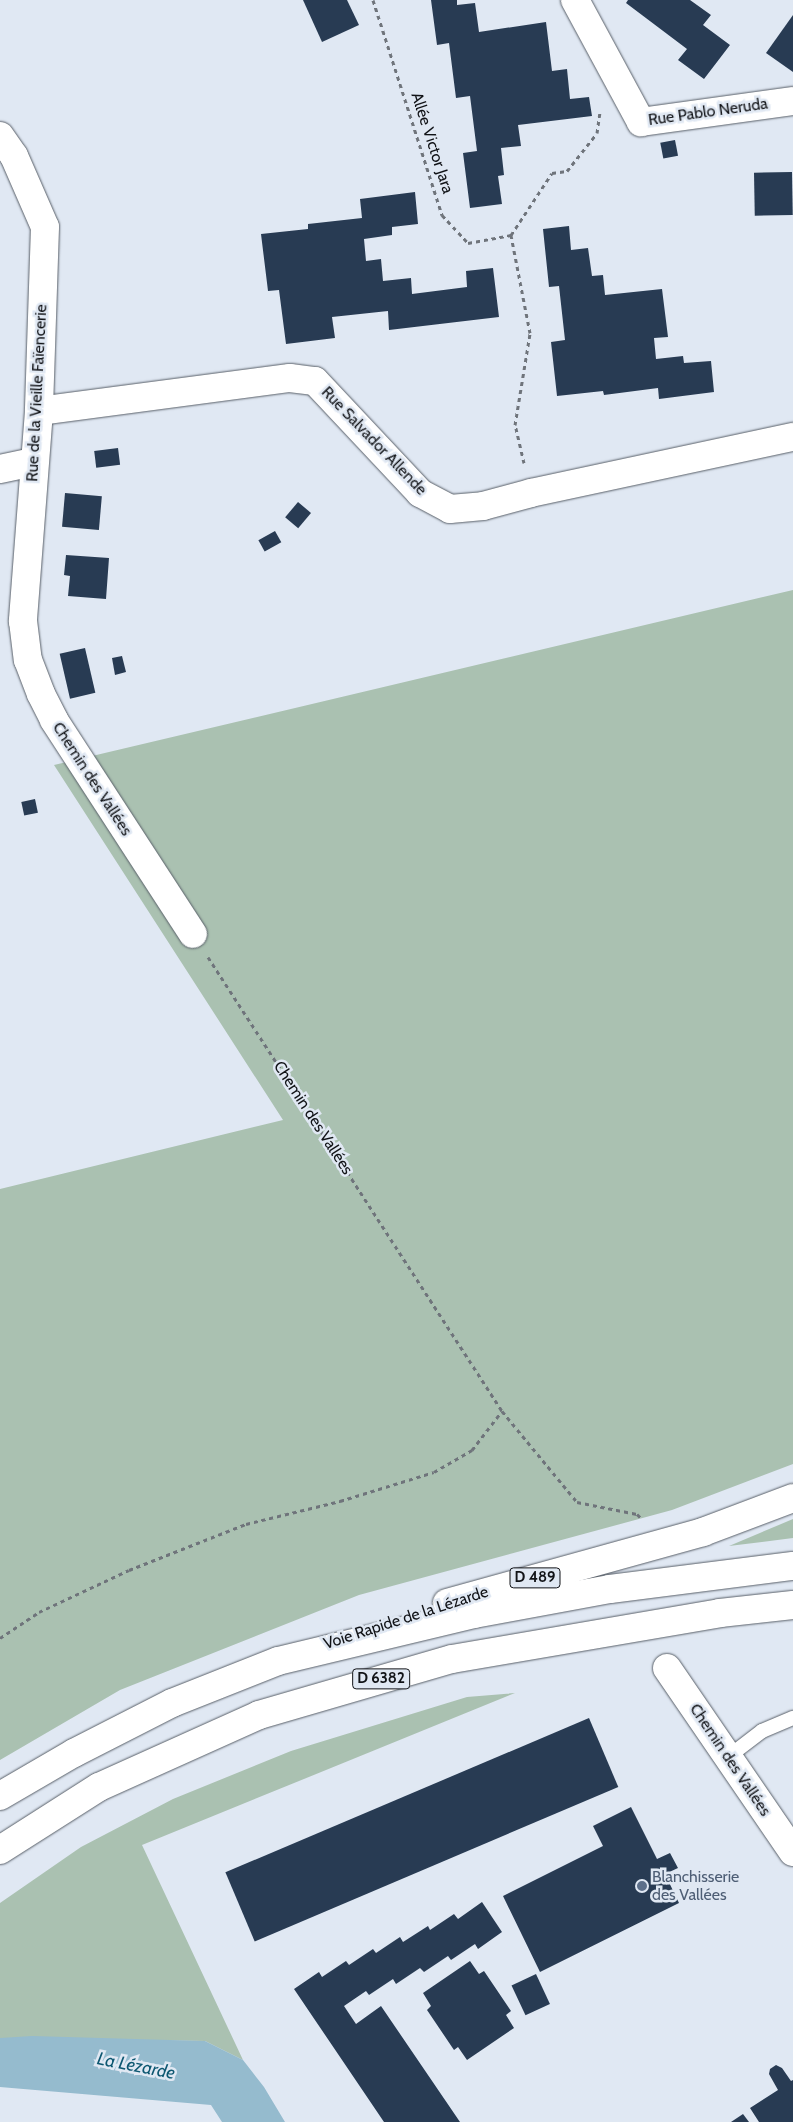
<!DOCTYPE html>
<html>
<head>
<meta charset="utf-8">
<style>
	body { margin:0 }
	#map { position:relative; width:793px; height:2122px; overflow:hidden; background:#e0e8f3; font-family:Cabin,sans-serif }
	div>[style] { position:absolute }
	.green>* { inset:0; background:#aac1b1 }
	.water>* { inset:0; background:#95bbce }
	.building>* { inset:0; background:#283b53; transform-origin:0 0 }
	.path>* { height:3px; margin-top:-1.5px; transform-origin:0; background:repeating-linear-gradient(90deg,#6f747b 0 4px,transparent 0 8px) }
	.roads { filter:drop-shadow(0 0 1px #585f68) drop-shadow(0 0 1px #585f68) }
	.service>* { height:14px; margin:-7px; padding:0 7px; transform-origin:7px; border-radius:7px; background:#fff }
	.minor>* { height:28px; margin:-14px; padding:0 14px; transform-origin:14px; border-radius:14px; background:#fff }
	.trunk>* { height:28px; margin:-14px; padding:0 14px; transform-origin:14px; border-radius:14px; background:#fff }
	.dots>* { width:14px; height:14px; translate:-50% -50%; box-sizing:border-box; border:2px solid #e0e8f3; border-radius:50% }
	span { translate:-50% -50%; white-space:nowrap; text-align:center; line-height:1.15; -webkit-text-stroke:5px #e0e8f3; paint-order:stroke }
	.shield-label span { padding:1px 4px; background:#e0e8f3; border:1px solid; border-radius:4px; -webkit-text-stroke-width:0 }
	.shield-label { font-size:15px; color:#111317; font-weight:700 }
	.street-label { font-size:16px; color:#111317 }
	.service-label { font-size:16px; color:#4e5e75 }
	.left { translate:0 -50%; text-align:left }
	.water-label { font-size:18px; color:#0d5771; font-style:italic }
</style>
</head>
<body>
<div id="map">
	<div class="green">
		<div style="clip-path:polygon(793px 590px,793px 1464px,672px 1510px,359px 1595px,120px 1690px,0 1760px,0 1189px,283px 1120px,54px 765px)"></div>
		<div style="clip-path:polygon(793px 1519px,793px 1538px,729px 1546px)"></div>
		<div style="clip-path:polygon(515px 1693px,142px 1845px,243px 2060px,205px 2041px,0 2038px,0 1903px,81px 1847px,173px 1799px,291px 1751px,467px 1697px)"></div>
	</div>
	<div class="water">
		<div style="clip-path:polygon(32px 2036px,205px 2041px,243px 2060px,264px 2087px,285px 2122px,222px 2122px,211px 2105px,0 2087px,0 2038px)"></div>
	</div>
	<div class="building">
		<div style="clip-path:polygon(303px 0,347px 0,359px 25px,322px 42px)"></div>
		<div style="clip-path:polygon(431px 0,457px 0,457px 5px,475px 3px,479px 32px,546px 22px,552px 71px,567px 69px,570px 99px,589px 97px,592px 116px,518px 125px,521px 146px,501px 148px,504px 175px,498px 176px,502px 204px,470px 208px,463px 153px,477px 151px,470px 96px,456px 98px,449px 43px,437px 45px)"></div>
		<div style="clip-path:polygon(628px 0,690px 0,711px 15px,703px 25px,730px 45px,704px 79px,678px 60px,687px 49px,626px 3px)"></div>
		<div style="clip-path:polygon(793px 15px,793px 72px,766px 53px)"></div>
		<div style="left:675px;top:140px;width:16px;height:15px;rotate:79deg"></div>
		<div style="left:792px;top:172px;width:43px;height:38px;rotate:89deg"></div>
		<div style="clip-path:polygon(415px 192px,418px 224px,392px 227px,392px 235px,364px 239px,366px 261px,381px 259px,383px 281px,411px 278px,412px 294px,467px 287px,466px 271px,493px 268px,499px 317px,389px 330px,388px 311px,332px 317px,335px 338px,286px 344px,279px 290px,268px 291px,261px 234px,308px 229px,308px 224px,362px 218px,360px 199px)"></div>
		<div style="clip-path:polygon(569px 226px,571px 250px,588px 248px,592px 276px,603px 275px,605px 295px,662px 289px,668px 337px,654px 338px,656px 359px,683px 356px,684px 363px,711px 361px,714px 392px,659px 399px,658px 388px,604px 395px,603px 391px,557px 396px,551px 342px,565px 340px,559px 286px,549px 287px,543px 229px)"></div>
		<div style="left:118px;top:448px;width:17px;height:24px;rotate:83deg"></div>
		<div style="left:65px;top:493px;width:37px;height:34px;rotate:5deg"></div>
		<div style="left:298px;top:502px;width:17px;height:20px;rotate:40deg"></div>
		<div style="left:275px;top:531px;width:13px;height:19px;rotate:61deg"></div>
		<div style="clip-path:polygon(66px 555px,109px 558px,106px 599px,68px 596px,70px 576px,64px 575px)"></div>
		<div style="left:85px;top:648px;width:46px;height:26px;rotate:77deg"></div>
		<div style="clip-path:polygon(122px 656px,126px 672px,115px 675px,112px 658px)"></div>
		<div style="left:35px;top:799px;width:14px;height:14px;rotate:78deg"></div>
		<div style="left:589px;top:1718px;width:75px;height:395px;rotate:67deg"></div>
		<div style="clip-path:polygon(631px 1807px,657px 1859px,670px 1853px,678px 1868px,665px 1874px,679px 1903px,540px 1972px,503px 1896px,603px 1846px,593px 1826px)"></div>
		<div style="clip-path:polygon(482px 1902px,502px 1932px,478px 1949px,475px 1944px,451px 1960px,448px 1956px,424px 1972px,420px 1968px,396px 1984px,393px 1979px,369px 1995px,366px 1991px,344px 2006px,356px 2024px,381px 2006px,460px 2122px,384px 2122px,294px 1989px,319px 1972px,322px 1977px,346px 1961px,349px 1965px,373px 1949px,376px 1953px,400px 1937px,403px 1942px,428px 1926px,430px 1930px,454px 1914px,458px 1919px)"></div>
		<div style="clip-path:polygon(470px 1961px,479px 1974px,484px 1971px,511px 2011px,506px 2015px,514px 2028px,467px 2060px,458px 2047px,454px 2050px,427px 2010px,431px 2006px,423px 1993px)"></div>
		<div style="left:536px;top:1974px;width:33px;height:27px;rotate:65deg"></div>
		<div style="clip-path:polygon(776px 2065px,782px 2068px,791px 2081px,793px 2080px,793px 2122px,759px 2122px,750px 2108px,778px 2090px,769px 2074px,770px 2069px)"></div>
		<div style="clip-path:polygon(743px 2114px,749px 2122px,731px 2122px)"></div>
	</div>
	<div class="path">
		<div style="left:373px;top:0;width:226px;rotate:72.2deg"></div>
		<div style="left:442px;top:215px;width:38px;rotate:47deg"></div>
		<div style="left:468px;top:243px;width:44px;rotate:-10.5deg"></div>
		<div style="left:524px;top:463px;width:39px;rotate:-103deg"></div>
		<div style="left:515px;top:425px;width:93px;rotate:-80.7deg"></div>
		<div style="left:530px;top:333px;width:100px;rotate:-101deg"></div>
		<div style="left:511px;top:235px;width:74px;rotate:-56.5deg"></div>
		<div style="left:552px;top:173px;width:15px;rotate:-8deg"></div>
		<div style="left:567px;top:171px;width:48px;rotate:-51.7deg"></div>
		<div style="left:597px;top:133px;width:21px;rotate:-82deg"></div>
		<div style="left:208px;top:957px;width:541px;rotate:57.07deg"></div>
		<div style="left:502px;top:1411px;width:118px;rotate:50.5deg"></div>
		<div style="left:577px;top:1502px;width:61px;rotate:11.3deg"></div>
		<div style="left:637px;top:1514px;width:7px;rotate:45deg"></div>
		<div style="left:0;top:1638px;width:47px;rotate:-33.7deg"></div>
		<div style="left:39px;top:1612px;width:99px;rotate:-25deg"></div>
		<div style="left:129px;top:1570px;width:126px;rotate:-21.5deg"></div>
		<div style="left:246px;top:1524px;width:97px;rotate:-13.7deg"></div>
		<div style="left:340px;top:1501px;width:98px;rotate:-17.1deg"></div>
		<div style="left:434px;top:1472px;width:44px;rotate:-30.1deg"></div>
		<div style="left:472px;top:1450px;width:49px;rotate:-52.4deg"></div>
	</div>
	<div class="roads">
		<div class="service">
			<div style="left:728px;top:1757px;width:43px;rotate:-37.4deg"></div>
			<div style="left:762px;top:1731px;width:34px;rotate:-23deg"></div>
		</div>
		<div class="minor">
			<div style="left:575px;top:0;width:139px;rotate:61.6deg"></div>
			<div style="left:641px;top:122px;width:153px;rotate:-7.9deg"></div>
			<div style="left:0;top:136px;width:24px;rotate:55deg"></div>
			<div style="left:14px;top:156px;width:77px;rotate:66.4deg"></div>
			<div style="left:45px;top:227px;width:184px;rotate:91.9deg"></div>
			<div style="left:39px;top:411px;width:211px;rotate:94.4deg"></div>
			<div style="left:23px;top:621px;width:39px;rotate:83deg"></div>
			<div style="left:28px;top:660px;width:36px;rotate:69deg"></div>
			<div style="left:41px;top:694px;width:29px;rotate:63deg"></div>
			<div style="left:54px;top:720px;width:255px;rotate:57deg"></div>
			<div style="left:39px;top:411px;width:253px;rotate:-7.5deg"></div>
			<div style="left:290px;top:378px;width:25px;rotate:7deg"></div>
			<div style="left:315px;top:381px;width:154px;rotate:46.8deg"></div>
			<div style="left:420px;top:493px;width:34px;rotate:28deg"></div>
			<div style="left:450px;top:509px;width:33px;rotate:-5deg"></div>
			<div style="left:483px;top:506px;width:50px;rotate:-15.2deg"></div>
			<div style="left:531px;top:493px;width:268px;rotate:-12.1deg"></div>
			<div style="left:0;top:469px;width:35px;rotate:-12deg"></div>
			<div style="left:667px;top:1668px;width:223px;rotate:55.6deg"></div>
		</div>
		<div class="trunk">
			<div style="left:447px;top:1603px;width:266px;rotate:-15.5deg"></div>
			<div style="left:703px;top:1532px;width:96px;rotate:-20.7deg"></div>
			<div style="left:0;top:1796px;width:86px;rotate:-30.2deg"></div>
			<div style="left:74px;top:1753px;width:110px;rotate:-27deg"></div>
			<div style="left:172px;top:1703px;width:114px;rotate:-21.6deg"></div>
			<div style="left:278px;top:1661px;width:202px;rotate:-13.5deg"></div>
			<div style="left:474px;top:1614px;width:138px;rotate:-10.4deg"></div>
			<div style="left:610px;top:1589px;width:184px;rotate:-7.2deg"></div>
			<div style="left:0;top:1850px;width:117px;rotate:-32.5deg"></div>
			<div style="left:99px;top:1787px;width:175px;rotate:-24.2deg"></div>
			<div style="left:259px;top:1715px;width:201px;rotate:-16.2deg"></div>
			<div style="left:452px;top:1659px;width:272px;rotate:-9.7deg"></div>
			<div style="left:720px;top:1613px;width:73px;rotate:-6.3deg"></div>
		</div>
	</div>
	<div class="dots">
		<div style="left:642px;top:1886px;background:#5c6f8a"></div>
	</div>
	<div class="shield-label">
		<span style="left:535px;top:1578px">D 489</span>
		<span style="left:381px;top:1679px">D 6382</span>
	</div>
	<div class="street-label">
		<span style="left:708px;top:112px;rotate:-8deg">Rue Pablo Neruda</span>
		<span style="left:432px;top:143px;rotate:72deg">Allée Victor Jara</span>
		<span style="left:37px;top:393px;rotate:-87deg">Rue de la Vieille Faïencerie</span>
		<span style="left:374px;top:441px;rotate:46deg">Rue Salvador Allende</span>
		<span style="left:92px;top:779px;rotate:57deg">Chemin des Vallées</span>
		<span style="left:313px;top:1118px;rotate:57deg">Chemin des Vallées</span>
		<span style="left:406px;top:1618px;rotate:-18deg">Voie Rapide de la Lézarde</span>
		<span style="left:730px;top:1760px;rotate:56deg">Chemin des Vallées</span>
	</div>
	<div class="service-label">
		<span class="left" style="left:652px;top:1886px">Blanchisserie<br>des Vallées</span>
	</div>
	<div class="water-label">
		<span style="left:136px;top:2066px;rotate:11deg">La Lézarde</span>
	</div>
</div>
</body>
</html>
